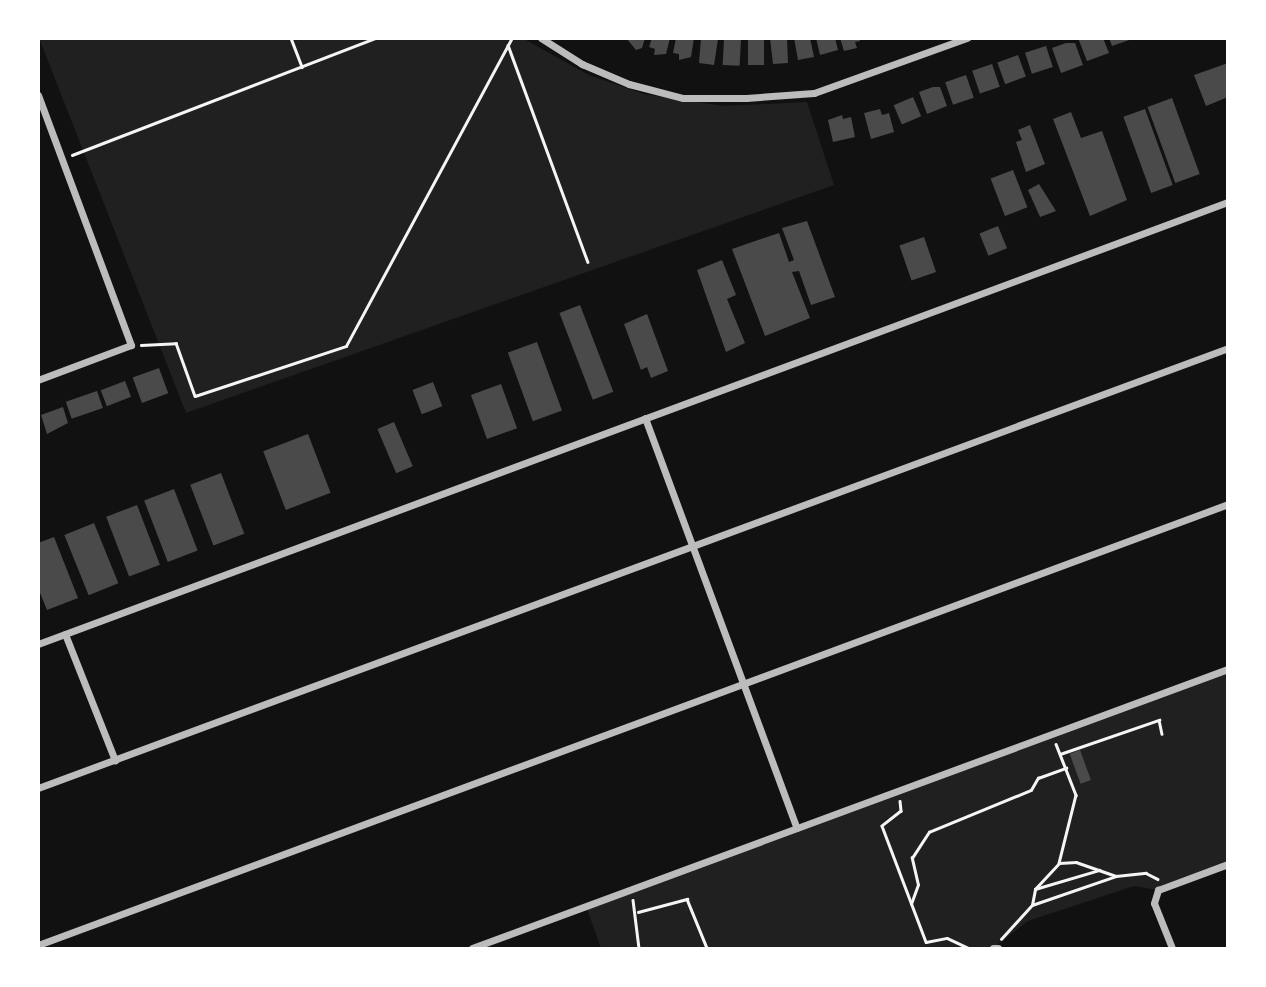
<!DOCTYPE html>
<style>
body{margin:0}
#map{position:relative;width:1266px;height:987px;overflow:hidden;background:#111;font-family:Barlow,sans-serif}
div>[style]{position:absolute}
.green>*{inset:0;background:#202020}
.building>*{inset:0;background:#4a4a4a;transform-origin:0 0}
.path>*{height:2.5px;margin:-1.25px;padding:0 1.25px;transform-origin:1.25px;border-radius:1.25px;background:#f5f5f5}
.minor>*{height:7px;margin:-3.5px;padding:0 3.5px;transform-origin:3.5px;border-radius:3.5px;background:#bcbcbc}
span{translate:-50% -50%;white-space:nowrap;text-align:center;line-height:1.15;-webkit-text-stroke:7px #fff;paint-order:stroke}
.frame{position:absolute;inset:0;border:40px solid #fff;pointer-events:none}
</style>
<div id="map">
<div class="green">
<i style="clip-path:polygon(39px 38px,524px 39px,589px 75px,644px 94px,723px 106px,807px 102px,834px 185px,186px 413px)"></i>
<i style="clip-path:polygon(1227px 670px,1227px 864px,1158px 890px,1134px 886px,1028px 921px,993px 948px,601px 948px,587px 909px)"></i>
</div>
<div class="building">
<i style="clip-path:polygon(626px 38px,645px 38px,642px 48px,636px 50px)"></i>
<i style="clip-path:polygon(652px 38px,670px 38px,666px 54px,654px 55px,655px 49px,649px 47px)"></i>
<i style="clip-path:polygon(676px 38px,694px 38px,691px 57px,679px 60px,679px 54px,673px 53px)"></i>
<i style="clip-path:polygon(701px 38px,718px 39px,714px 65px,699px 63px)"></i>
<i style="clip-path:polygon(770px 38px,787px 38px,788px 63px,773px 64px)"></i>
<i style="clip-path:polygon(794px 38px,810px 38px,814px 57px,798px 60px)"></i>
<i style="clip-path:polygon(816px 38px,835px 38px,838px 50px,820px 55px)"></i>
<i style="clip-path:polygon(840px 38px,860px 38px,860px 41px,855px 42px,857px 48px,844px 51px)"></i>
<i style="clip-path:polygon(1078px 38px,1103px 38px,1109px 53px,1087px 61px)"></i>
<i style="clip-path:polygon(1109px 38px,1132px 38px,1132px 39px,1112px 46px)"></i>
<i style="left:724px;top:39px;width:17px;height:26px;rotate:3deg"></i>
<i style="left:748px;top:39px;width:16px;height:26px"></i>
<i style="clip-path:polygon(1066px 43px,1075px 43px,1083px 65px,1061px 73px,1052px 48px)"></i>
<i style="left:1046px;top:46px;width:22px;height:22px;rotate:72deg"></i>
<i style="left:1018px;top:55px;width:23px;height:22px;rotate:70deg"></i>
<i style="clip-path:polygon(1228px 63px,1228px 97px,1206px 106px,1194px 75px)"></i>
<i style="left:992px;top:64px;width:24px;height:21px;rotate:71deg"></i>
<i style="left:966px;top:75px;width:24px;height:22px;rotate:71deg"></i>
<i style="clip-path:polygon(933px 87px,940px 87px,947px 106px,927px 114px,919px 92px)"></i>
<i style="left:913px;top:97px;width:21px;height:21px;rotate:67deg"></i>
<i style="left:1172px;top:98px;width:81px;height:26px;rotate:70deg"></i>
<i style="clip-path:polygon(880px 109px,882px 115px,889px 113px,894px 132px,871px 139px,864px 113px)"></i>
<i style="left:1145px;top:109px;width:81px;height:23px;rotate:70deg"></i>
<i style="clip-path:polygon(1071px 112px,1081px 138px,1102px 131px,1127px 200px,1090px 216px,1053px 119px)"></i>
<i style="clip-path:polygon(842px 115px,843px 119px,851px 117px,855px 137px,833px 142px,828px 120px)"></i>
<i style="clip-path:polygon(1030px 125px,1045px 164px,1026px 172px,1016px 142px,1022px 140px,1018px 130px)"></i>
<i style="left:1013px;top:170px;width:40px;height:24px;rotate:69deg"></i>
<i style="clip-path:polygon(1039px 184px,1056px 211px,1040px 217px,1028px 190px)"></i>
<i style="clip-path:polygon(807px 221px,835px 297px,811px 305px,799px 271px,792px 272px,810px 318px,765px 336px,732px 249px,779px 233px,789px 262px,794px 260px,782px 228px)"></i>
<i style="left:998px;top:226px;width:24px;height:20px;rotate:68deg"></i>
<i style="left:924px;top:237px;width:37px;height:26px;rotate:71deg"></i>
<i style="clip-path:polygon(722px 260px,736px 295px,727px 299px,745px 343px,726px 352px,697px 270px)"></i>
<i style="left:580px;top:305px;width:93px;height:22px;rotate:69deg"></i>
<i style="clip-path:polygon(647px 314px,668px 371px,651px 378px,647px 367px,641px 370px,624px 324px)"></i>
<i style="left:537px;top:342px;width:73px;height:31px;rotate:70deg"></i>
<i style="left:159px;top:368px;width:27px;height:28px;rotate:70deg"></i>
<i style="left:125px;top:381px;width:17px;height:26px;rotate:69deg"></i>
<i style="left:433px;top:382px;width:26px;height:22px;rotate:69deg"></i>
<i style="left:501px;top:384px;width:47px;height:32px;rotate:70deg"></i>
<i style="left:97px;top:391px;width:18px;height:33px;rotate:71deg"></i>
<i style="clip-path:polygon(63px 407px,68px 423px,47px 434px,41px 415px)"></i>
<i style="left:394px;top:422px;width:48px;height:18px;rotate:67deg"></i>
<i style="left:308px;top:434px;width:63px;height:48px;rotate:69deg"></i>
<i style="left:221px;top:473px;width:65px;height:33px;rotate:69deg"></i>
<i style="left:174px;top:489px;width:66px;height:32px;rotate:69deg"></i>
<i style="left:137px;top:505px;width:64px;height:33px;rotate:69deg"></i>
<i style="left:94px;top:523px;width:65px;height:32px;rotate:68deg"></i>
<i style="clip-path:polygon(54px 537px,78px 598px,47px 610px,38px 588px,38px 543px)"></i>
<i style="left:1080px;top:750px;width:32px;height:11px;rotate:70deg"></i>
</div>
<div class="path">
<i style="left:291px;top:38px;width:31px;rotate:69deg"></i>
<i style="left:508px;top:45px;width:231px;rotate:69.8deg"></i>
<i style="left:72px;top:155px;width:325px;rotate:-21.1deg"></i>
<i style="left:141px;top:345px;width:35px;rotate:-3deg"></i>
<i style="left:176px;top:343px;width:56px;rotate:70.3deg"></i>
<i style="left:195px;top:396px;width:159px;rotate:-18.3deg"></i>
<i style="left:346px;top:346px;width:350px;rotate:-61.7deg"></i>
<i style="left:1056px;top:744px;width:55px;rotate:68.6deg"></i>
<i style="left:1076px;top:795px;width:70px;rotate:104deg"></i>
<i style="left:1060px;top:754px;width:105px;rotate:-19deg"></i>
<i style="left:1159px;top:720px;width:14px;rotate:78deg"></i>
<i style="left:900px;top:801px;width:10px;rotate:84deg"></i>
<i style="left:901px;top:811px;width:24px;rotate:142deg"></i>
<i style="left:882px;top:826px;width:124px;rotate:69.2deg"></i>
<i style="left:926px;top:942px;width:21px;rotate:-11deg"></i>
<i style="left:947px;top:938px;width:23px;rotate:25deg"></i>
<i style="left:1035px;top:889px;width:67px;rotate:-16.5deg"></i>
<i style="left:633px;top:900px;width:48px;rotate:82.9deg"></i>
<i style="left:911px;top:904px;width:20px;rotate:-70deg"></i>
<i style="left:918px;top:885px;width:28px;rotate:-103deg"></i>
<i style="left:912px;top:858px;width:31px;rotate:-57deg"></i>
<i style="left:929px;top:832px;width:110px;rotate:-22.4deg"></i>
<i style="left:1031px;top:790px;width:14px;rotate:-60deg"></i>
<i style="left:1038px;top:778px;width:30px;rotate:-20deg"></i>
<i style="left:1032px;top:905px;width:16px;rotate:-79deg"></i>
<i style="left:1035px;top:889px;width:35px;rotate:-47deg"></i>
<i style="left:1059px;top:863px;width:17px;rotate:-3deg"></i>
<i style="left:1076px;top:862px;width:42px;rotate:19.3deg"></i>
<i style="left:638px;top:912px;width:51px;rotate:-14.9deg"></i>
<i style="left:687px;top:899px;width:53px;rotate:67.8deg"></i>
<i style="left:1001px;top:939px;width:46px;rotate:-47.6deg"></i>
<i style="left:1032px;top:905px;width:89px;rotate:-19deg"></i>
<i style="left:1116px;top:876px;width:30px;rotate:-6deg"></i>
<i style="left:1146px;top:873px;width:13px;rotate:27deg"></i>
</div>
<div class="minor">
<i style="left:541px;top:38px;width:49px;rotate:32.4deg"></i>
<i style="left:582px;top:64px;width:51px;rotate:23.1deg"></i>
<i style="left:629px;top:84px;width:56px;rotate:14.5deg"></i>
<i style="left:683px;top:98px;width:63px"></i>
<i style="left:746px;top:98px;width:68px;rotate:-4.2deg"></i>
<i style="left:814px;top:93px;width:163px;rotate:-19.8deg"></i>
<i style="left:38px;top:95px;width:267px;rotate:69.6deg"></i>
<i style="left:131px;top:345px;width:99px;rotate:159.4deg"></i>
<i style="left:645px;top:418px;width:437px;rotate:69.7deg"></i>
<i style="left:65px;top:634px;width:136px;rotate:68.4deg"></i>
<i style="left:38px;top:644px;width:1269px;rotate:-20.38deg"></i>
<i style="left:38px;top:788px;width:1269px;rotate:-20.29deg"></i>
<i style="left:38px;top:945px;width:1269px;rotate:-20.33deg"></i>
<i style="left:472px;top:948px;width:806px;rotate:-20.26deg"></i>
<i style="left:993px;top:948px;width:5px"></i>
<i style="left:1172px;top:948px;width:48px;rotate:-111.8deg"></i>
<i style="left:1154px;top:903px;width:14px;rotate:-73deg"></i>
<i style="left:1158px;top:890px;width:75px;rotate:-20.4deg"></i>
</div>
<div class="frame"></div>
</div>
